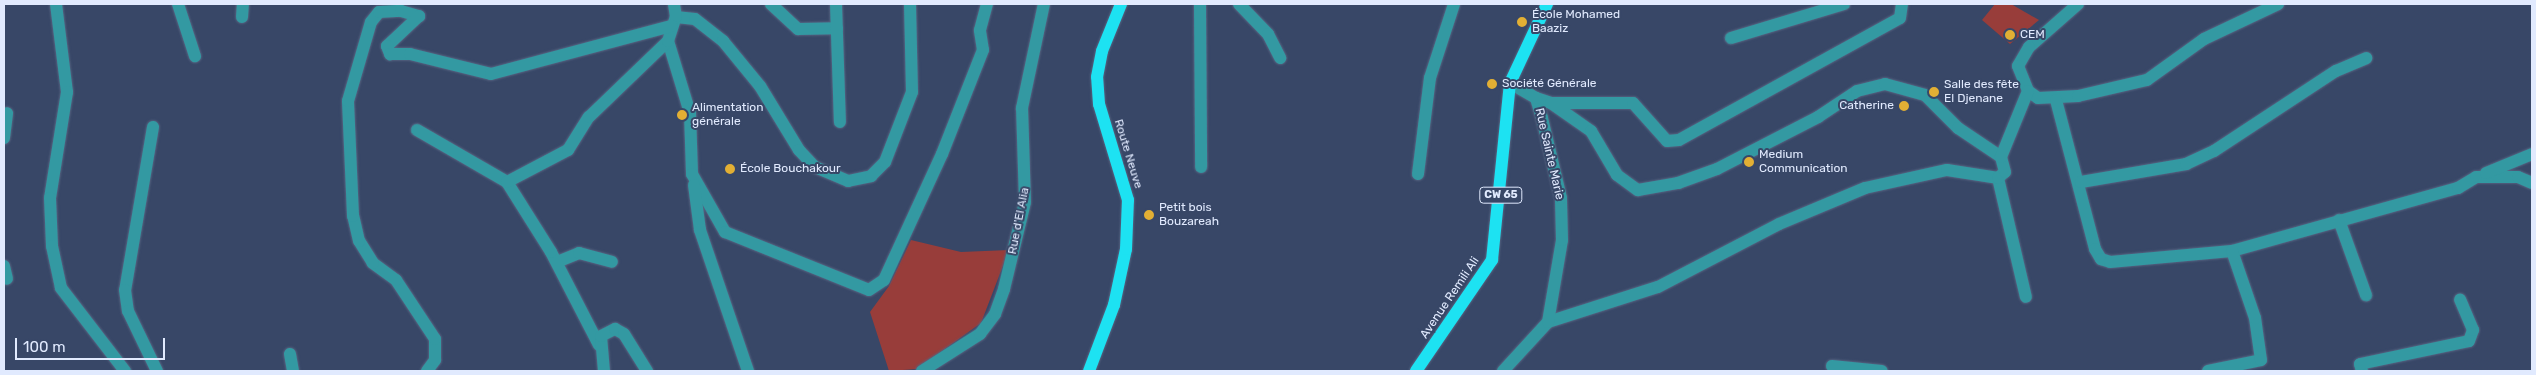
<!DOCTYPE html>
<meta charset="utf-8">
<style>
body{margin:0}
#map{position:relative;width:2536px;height:375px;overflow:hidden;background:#384767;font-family:Rubik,sans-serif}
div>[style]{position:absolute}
.green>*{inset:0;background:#983d3a}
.roads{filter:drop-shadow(0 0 1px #566482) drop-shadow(0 0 1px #566482)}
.minor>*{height:12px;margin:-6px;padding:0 6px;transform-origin:6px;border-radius:6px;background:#3399a2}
.major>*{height:12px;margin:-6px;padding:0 6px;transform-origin:6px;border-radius:6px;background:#1de2f2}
.dots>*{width:14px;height:14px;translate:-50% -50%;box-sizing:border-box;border:2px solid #384767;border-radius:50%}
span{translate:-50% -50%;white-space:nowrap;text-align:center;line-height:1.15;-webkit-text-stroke:4px #384767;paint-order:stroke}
.shield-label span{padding:1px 4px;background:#384767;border:1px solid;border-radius:4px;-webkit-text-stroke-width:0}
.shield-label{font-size:11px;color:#e1eafe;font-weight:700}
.poi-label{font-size:12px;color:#e1eafe}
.left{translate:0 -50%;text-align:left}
.right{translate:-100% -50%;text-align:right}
.street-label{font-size:12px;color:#e1eafe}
.frame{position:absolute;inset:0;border:5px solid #e1eafe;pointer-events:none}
.scale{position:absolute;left:15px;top:338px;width:150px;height:22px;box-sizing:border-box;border:2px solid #e1eafe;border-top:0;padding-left:6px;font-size:15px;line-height:18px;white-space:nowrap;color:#e1eafe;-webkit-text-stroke:4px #384767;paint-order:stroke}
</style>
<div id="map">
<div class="green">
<i style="clip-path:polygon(1995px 4px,2011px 4px,2039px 20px,2010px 44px,1982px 20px)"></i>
<i style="clip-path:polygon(911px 240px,961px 252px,1009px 250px,981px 323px,917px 369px,889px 371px,870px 312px,889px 286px)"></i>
</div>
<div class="roads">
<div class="minor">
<i style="left:56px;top:4px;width:89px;rotate:82.9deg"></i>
<i style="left:67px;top:92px;width:107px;rotate:99.1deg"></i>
<i style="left:50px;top:198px;width:48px;rotate:87.6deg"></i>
<i style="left:52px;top:246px;width:43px;rotate:77.9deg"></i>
<i style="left:61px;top:288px;width:105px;rotate:52.4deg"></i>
<i style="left:178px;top:4px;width:55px;rotate:71.9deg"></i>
<i style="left:771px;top:4px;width:37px;rotate:43deg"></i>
<i style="left:798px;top:29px;width:39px;rotate:-1deg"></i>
<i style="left:836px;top:4px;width:118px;rotate:88.1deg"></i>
<i style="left:1200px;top:4px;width:163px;rotate:89.6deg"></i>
<i style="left:1239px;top:4px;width:42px;rotate:46deg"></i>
<i style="left:1268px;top:34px;width:27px;rotate:63deg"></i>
<i style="left:2078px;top:4px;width:65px;rotate:138.7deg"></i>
<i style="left:2029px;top:47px;width:22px;rotate:120deg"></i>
<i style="left:2018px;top:66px;width:27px;rotate:68deg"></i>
<i style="left:2028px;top:91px;width:12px;rotate:35deg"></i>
<i style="left:2038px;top:98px;width:40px;rotate:-2.9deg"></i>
<i style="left:2078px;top:96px;width:71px;rotate:-13.1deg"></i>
<i style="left:2147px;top:80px;width:70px;rotate:-35.7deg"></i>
<i style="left:2204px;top:39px;width:82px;rotate:-25.3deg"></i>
<i style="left:242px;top:17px;width:13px;rotate:-86deg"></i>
<i style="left:676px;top:17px;width:19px;rotate:6deg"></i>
<i style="left:695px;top:19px;width:36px;rotate:38deg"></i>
<i style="left:723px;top:41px;width:58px;rotate:50.6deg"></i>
<i style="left:760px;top:86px;width:75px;rotate:58.6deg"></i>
<i style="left:799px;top:150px;width:23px;rotate:47deg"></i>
<i style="left:815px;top:167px;width:36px;rotate:23deg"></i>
<i style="left:848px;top:181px;width:24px;rotate:-12deg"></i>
<i style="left:871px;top:176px;width:20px;rotate:-45deg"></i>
<i style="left:885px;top:162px;width:75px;rotate:-68.9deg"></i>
<i style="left:912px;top:92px;width:88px;rotate:-91.3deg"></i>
<i style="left:1731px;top:38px;width:118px;rotate:-16.7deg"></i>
<i style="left:668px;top:41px;width:75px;rotate:73deg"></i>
<i style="left:690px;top:113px;width:61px;rotate:88.1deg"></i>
<i style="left:692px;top:174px;width:67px;rotate:60.4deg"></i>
<i style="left:725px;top:232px;width:155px;rotate:21.9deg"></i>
<i style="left:869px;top:290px;width:18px;rotate:-34deg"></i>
<i style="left:884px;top:280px;width:139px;rotate:-65.3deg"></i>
<i style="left:942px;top:154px;width:112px;rotate:-68.5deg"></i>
<i style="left:983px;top:50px;width:20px;rotate:-99deg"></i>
<i style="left:980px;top:30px;width:27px;rotate:-75deg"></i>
<i style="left:1536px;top:98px;width:16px;rotate:18deg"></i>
<i style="left:1551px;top:103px;width:49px;rotate:35deg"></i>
<i style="left:1591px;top:131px;width:51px;rotate:59.4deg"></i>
<i style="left:1617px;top:175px;width:26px;rotate:36deg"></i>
<i style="left:1638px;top:190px;width:41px;rotate:-9.9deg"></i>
<i style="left:1678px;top:183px;width:41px;rotate:-19.7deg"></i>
<i style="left:1717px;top:169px;width:114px;rotate:-27.2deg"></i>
<i style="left:1818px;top:117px;width:47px;rotate:-33.7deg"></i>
<i style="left:1857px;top:91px;width:29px;rotate:-14deg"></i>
<i style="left:1885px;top:84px;width:41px;rotate:15.4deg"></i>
<i style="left:1925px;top:95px;width:47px;rotate:45deg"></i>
<i style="left:1958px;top:128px;width:52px;rotate:34deg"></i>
<i style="left:2056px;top:100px;width:154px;rotate:75.3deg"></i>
<i style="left:2095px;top:249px;width:12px;rotate:59deg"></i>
<i style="left:2101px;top:259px;width:9px;rotate:18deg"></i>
<i style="left:2110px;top:262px;width:122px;rotate:-5.2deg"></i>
<i style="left:2232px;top:251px;width:235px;rotate:-15.6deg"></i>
<i style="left:2458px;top:188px;width:21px;rotate:-31deg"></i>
<i style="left:2476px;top:177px;width:42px"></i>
<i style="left:2518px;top:177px;width:15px;rotate:23deg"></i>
<i style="left:1551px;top:103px;width:82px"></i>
<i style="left:1633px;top:103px;width:51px;rotate:48.2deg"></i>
<i style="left:1667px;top:141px;width:12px;rotate:-5deg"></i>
<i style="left:1679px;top:140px;width:252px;rotate:-28.9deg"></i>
<i style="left:1900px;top:18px;width:14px;rotate:-82deg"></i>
<i style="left:153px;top:127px;width:165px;rotate:99.7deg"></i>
<i style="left:125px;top:290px;width:21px;rotate:82deg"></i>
<i style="left:128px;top:311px;width:67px;rotate:64.2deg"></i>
<i style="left:417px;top:130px;width:104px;rotate:30deg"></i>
<i style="left:4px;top:138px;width:25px;rotate:-83deg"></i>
<i style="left:2486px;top:173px;width:50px;rotate:-22.4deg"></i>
<i style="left:1418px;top:174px;width:97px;rotate:-82.9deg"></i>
<i style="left:1430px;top:78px;width:78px;rotate:-72deg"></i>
<i style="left:1998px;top:178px;width:122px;rotate:76.8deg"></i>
<i style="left:2081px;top:182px;width:107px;rotate:-9.7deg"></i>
<i style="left:2186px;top:164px;width:31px;rotate:-25deg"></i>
<i style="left:2214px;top:151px;width:146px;rotate:-33.3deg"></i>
<i style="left:2336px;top:71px;width:33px;rotate:-23deg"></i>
<i style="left:694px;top:185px;width:45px;rotate:82.4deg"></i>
<i style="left:700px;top:230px;width:149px;rotate:71.2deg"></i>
<i style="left:2339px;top:220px;width:80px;rotate:70.2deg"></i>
<i style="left:557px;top:262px;width:24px;rotate:-22deg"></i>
<i style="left:579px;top:253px;width:34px;rotate:15deg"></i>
<i style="left:4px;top:266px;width:13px;rotate:77deg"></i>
<i style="left:1548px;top:322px;width:115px;rotate:-17.7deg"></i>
<i style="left:1658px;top:287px;width:136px;rotate:-27.5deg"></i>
<i style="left:1779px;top:224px;width:93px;rotate:-22.7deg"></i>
<i style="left:1865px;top:188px;width:84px;rotate:-12.4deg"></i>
<i style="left:1947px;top:170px;width:52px;rotate:8.9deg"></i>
<i style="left:1998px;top:178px;width:9px;rotate:-41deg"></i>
<i style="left:2005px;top:172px;width:16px;rotate:-105deg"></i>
<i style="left:2001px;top:157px;width:71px;rotate:-67.8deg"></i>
<i style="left:599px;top:345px;width:105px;rotate:-117.3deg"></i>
<i style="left:551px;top:252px;width:83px;rotate:-122.2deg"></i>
<i style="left:507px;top:182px;width:69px;rotate:-27.7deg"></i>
<i style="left:568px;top:150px;width:39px;rotate:-58deg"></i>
<i style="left:589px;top:117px;width:110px;rotate:-43.9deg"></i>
<i style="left:668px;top:41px;width:25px;rotate:-72deg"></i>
<i style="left:676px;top:17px;width:13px;rotate:-99deg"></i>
<i style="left:290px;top:354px;width:17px;rotate:80deg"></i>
<i style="left:1832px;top:366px;width:50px;rotate:5.7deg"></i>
<i style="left:427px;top:371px;width:14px;rotate:-54deg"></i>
<i style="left:435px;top:360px;width:21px;rotate:-90deg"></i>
<i style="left:435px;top:339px;width:71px;rotate:-123.5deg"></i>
<i style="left:396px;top:280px;width:29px;rotate:-144deg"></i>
<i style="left:373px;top:263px;width:26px;rotate:-122deg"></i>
<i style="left:359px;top:241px;width:26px;rotate:-103deg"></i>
<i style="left:353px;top:216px;width:115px;rotate:-92.5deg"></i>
<i style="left:348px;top:101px;width:82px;rotate:-73.8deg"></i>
<i style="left:371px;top:22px;width:13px;rotate:-51deg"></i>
<i style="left:379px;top:12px;width:22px;rotate:-3deg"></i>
<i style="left:401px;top:11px;width:19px;rotate:16deg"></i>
<i style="left:419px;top:16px;width:44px;rotate:136.8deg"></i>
<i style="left:387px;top:46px;width:9px;rotate:69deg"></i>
<i style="left:390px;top:54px;width:20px"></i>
<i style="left:410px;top:54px;width:83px;rotate:13.9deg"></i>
<i style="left:491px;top:74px;width:187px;rotate:-14.9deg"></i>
<i style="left:604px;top:371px;width:35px;rotate:-95deg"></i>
<i style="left:601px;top:336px;width:16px;rotate:-27deg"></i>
<i style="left:615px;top:329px;width:10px;rotate:29deg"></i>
<i style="left:624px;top:334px;width:44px;rotate:58.1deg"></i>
<i style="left:922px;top:371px;width:69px;rotate:-32.5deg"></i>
<i style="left:980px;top:334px;width:25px;rotate:-53deg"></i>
<i style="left:995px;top:314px;width:27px;rotate:-70deg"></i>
<i style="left:1004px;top:289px;width:89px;rotate:-76.4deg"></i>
<i style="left:1025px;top:202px;width:94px;rotate:-91.8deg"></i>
<i style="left:1022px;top:108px;width:106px;rotate:-78.1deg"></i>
<i style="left:1503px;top:371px;width:67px;rotate:-47.4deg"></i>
<i style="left:1548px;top:322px;width:83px;rotate:-80.3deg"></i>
<i style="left:1562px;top:240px;width:42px;rotate:-91.4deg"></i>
<i style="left:1561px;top:198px;width:82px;rotate:-103.4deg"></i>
<i style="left:1542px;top:118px;width:21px;rotate:-107deg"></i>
<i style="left:1536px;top:98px;width:30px;rotate:-150deg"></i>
<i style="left:2208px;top:371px;width:54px;rotate:-11.7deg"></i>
<i style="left:2261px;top:360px;width:42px;rotate:-98.1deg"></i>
<i style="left:2255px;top:318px;width:71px;rotate:-108.9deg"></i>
<i style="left:2362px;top:371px;width:7px;rotate:-106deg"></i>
<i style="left:2360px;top:364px;width:111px;rotate:-11.9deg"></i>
<i style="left:2469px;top:341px;width:12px;rotate:-70deg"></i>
<i style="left:2473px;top:330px;width:33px;rotate:-113deg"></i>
</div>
<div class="major">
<i style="left:1089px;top:371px;width:71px;rotate:-69.3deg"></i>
<i style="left:1114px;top:305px;width:57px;rotate:-77.9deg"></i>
<i style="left:1126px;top:249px;width:49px;rotate:-87.7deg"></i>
<i style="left:1128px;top:200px;width:100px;rotate:-106.8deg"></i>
<i style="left:1099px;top:104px;width:27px;rotate:-94deg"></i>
<i style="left:1097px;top:77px;width:26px;rotate:-79deg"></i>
<i style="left:1102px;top:51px;width:51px;rotate:-68deg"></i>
<i style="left:1416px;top:371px;width:135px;rotate:-55.6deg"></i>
<i style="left:1492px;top:260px;width:178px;rotate:-84.2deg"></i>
<i style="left:1510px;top:83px;width:87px;rotate:-64.9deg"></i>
</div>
</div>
<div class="dots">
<i style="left:1522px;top:22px;background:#e2af34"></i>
<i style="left:2010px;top:35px;background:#e2af34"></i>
<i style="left:1492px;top:84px;background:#e2af34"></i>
<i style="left:1934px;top:92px;background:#e2af34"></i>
<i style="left:1904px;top:106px;background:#e2af34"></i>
<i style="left:682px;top:115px;background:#e2af34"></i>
<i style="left:1749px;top:162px;background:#e2af34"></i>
<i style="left:730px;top:169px;background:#e2af34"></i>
<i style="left:1149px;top:215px;background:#e2af34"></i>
</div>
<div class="shield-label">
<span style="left:1501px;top:195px">CW 65</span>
</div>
<div class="poi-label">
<span class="left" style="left:1532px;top:22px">École Mohamed<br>Baaziz</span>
<span class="left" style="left:2020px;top:35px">CEM</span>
<span class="left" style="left:1502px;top:84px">Société Générale</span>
<span class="left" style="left:1944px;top:92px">Salle des fête<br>El Djenane</span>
<span class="right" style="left:1894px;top:106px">Catherine</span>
<span class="left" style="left:692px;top:115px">Alimentation<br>générale</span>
<span class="left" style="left:1759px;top:162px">Medium<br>Communication</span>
<span class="left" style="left:740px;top:169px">École Bouchakour</span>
<span class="left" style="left:1159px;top:215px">Petit bois<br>Bouzareah</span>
</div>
<div class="street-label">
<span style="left:1128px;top:154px;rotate:73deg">Route Neuve</span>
<span style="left:1549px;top:154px;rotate:77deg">Rue Sainte Marie</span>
<span style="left:1019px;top:221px;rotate:-79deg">Rue d'El Alia</span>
<span style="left:1450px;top:298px;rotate:-56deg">Avenue Remili Ali</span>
</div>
<div class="frame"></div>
<div class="scale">100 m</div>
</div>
